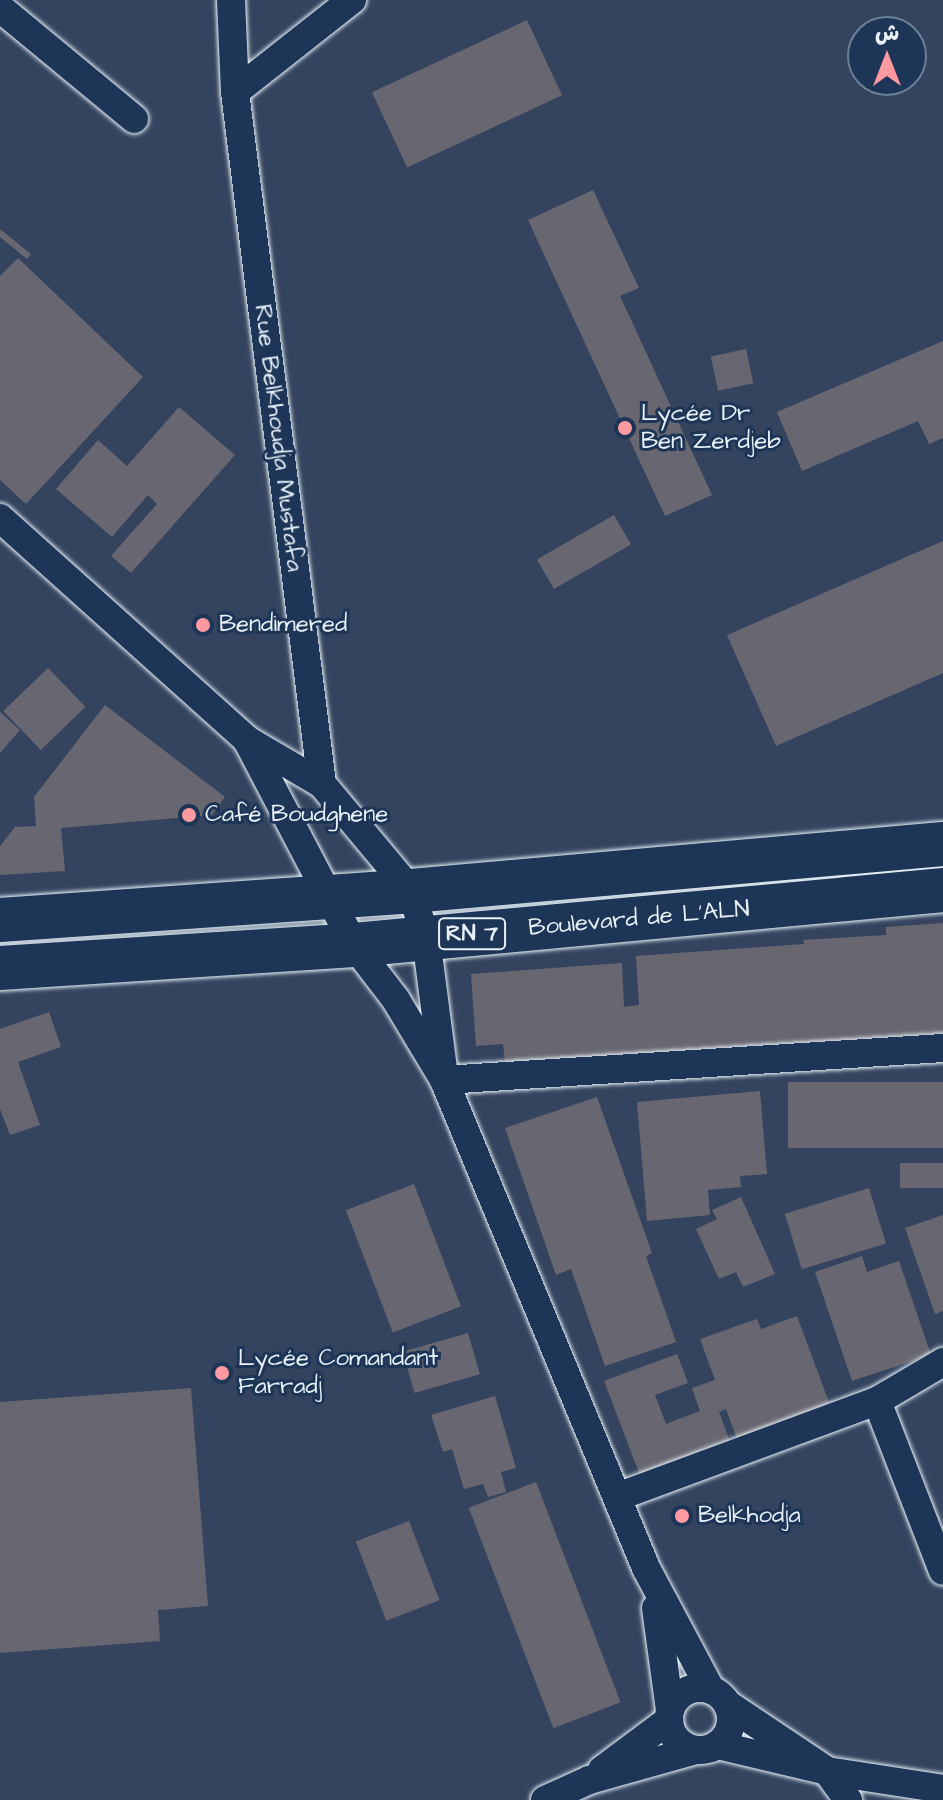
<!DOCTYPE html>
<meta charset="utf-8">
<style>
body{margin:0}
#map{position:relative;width:943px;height:1800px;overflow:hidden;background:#34445f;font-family:"Architects Daughter","Playpen Sans Arabic",sans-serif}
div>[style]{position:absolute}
.building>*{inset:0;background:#686771;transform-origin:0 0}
.roads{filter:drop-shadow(0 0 2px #e8f1f8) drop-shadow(0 0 2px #e8f1f8)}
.street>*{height:28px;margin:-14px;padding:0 14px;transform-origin:14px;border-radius:14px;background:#1d3557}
.street>.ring{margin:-14px;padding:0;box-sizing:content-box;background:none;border:28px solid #1d3557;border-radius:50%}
.primary>*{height:44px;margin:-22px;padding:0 22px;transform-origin:22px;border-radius:22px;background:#1d3557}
.dots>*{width:22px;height:22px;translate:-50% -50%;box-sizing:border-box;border:4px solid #1d3557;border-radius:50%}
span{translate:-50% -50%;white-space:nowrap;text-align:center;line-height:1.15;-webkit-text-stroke:6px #1d3557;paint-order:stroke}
.shield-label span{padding:2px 6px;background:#1d3557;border:2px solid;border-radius:6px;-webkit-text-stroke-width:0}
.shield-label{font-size:22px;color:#e8f1f8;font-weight:700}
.poi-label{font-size:24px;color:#e8f1f8}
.left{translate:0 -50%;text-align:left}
.street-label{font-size:24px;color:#e8f1f8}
.north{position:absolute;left:847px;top:16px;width:80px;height:80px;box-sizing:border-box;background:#1d3557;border:2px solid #6e8097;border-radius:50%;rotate:0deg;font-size:22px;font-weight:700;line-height:32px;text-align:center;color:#e8f1f8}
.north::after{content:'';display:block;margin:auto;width:28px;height:36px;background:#ff9aa2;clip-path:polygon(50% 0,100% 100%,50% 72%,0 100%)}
</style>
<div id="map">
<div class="building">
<i style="left:527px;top:20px;width:83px;height:171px;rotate:65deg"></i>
<i style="clip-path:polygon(593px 190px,639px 288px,620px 296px,712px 495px,665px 516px,528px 220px)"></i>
<i style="clip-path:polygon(0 229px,31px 254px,27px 259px,0 237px)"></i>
<i style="clip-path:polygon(18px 258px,143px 377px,26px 504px,0 480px,0 276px)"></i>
<i style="clip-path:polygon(943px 341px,943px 438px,929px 444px,918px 421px,802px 471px,777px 412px)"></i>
<i style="left:746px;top:349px;width:35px;height:36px;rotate:78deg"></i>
<i style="clip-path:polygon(179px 407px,235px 455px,131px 573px,111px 556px,157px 504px,148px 495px,112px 537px,56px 489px,98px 440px,127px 466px)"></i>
<i style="left:614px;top:515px;width:34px;height:89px;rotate:60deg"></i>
<i style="clip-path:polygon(943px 541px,943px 673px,776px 746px,727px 635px)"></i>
<i style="left:48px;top:668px;width:54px;height:62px;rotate:46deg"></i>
<i style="clip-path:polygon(105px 705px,225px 797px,212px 815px,61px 828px,65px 871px,0 875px,0 846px,15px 827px,36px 826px,34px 797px)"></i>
<i style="clip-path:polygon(0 712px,20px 730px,0 753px)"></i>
<i style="clip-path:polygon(943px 923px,943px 1033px,505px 1062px,503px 1044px,476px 1046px,471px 974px,622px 963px,624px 1007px,639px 1005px,636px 956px,804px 944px,803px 940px,886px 935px,886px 927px)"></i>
<i style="clip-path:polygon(49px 1012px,61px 1047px,18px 1062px,40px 1125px,10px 1135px,0 1109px,0 1029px)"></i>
<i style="left:943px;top:1082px;width:66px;height:155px;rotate:90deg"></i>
<i style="clip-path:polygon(760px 1091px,767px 1174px,740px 1176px,741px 1187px,708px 1190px,710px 1215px,647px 1221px,637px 1102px)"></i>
<i style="clip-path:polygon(597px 1097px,652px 1253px,646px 1256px,676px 1342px,605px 1366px,571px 1269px,556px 1275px,505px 1128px)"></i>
<i style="left:943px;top:1163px;width:25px;height:43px;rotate:90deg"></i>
<i style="left:414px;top:1184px;width:131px;height:73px;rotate:69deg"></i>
<i style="left:869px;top:1188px;width:58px;height:88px;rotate:73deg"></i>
<i style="clip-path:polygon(741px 1197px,775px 1274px,743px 1287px,736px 1272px,719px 1279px,696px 1229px,717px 1219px,712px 1210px)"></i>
<i style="clip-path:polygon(943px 1215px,943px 1311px,935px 1314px,905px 1228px)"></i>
<i style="clip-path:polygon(862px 1256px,867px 1272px,899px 1261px,931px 1355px,852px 1381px,815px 1272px)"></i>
<i style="clip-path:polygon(797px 1316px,830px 1405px,737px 1439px,726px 1409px,719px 1412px,731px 1444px,641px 1478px,604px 1381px,677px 1354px,688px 1383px,655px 1395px,666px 1424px,700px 1411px,692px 1388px,715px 1380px,700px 1339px,757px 1319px,761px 1329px)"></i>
<i style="left:468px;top:1333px;width:43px;height:68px;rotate:74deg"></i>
<i style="clip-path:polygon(191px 1388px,208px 1606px,158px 1610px,160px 1641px,0 1653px,0 1402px)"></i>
<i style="clip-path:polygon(495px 1396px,516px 1468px,501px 1472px,506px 1492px,488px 1497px,483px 1484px,464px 1489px,452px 1449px,443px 1452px,431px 1415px)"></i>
<i style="left:536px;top:1482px;width:236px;height:72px;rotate:69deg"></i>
<i style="left:409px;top:1521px;width:85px;height:57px;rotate:69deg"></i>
</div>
<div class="roads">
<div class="street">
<i style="left:231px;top:0;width:92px;rotate:87.5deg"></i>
<i style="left:235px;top:92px;width:149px;rotate:-38.2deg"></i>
<i style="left:0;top:8px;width:174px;rotate:39.6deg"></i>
<i style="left:235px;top:92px;width:697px;rotate:82.83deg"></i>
<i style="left:0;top:518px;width:332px;rotate:41.9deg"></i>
<i style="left:247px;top:740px;width:87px;rotate:30.4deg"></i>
<i style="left:322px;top:784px;width:139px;rotate:50.2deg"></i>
<i style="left:411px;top:891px;width:49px;rotate:72.3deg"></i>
<i style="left:426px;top:938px;width:132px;rotate:82.6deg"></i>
<i style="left:247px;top:740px;width:231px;rotate:62.4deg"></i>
<i style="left:354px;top:945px;width:69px;rotate:52.6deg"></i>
<i style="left:396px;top:1000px;width:93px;rotate:59deg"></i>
<i style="left:444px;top:1080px;width:528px;rotate:67.51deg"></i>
<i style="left:646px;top:1568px;width:138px;rotate:62deg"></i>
<i style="left:444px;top:1080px;width:500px;rotate:-3.67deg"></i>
<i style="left:877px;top:1401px;width:77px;rotate:-30.6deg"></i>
<i style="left:617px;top:1497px;width:277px;rotate:-20.3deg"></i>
<i style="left:877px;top:1401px;width:182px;rotate:68.8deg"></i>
<i style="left:656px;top:1608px;width:103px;rotate:82.2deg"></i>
<i class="ring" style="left:669px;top:1688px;width:34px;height:34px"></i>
<i style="left:727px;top:1704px;width:120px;rotate:33.8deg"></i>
<i style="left:827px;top:1771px;width:36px;rotate:54deg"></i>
<i style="left:717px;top:1745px;width:113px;rotate:13.3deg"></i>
<i style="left:827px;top:1771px;width:117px;rotate:8.8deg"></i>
<i style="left:602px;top:1770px;width:84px;rotate:-36.7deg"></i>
<i style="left:545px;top:1800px;width:48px;rotate:-24.4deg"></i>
<i style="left:589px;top:1780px;width:111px;rotate:-15.7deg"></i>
</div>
<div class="primary">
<i style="left:0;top:920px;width:412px;rotate:-4deg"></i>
<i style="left:411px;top:891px;width:534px;rotate:-5.05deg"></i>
<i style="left:0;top:968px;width:355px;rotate:-3.7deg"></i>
<i style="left:354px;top:945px;width:592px;rotate:-5.33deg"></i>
</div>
</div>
<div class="dots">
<i style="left:625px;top:428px;background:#ff9aa2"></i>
<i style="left:203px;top:625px;background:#ff9aa2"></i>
<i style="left:189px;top:815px;background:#ff9aa2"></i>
<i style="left:222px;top:1373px;background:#ff9aa2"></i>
<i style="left:682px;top:1516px;background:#ff9aa2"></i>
</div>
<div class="shield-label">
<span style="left:472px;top:934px">RN 7</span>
</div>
<div class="poi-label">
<span class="left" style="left:641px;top:428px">Lycée Dr<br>Ben Zerdjeb</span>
<span class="left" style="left:219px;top:625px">Bendimered</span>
<span class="left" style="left:205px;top:815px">Café Boudghene</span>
<span class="left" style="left:238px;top:1373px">Lycée Comandant<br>Farradj</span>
<span class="left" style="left:698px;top:1516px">Belkhodja</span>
</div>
<div class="street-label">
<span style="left:278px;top:438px;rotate:83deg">Rue Belkhoudja Mustafa</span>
<span style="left:639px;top:919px;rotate:-5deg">Boulevard de L'ALN</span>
</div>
<div class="north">ش</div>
</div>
